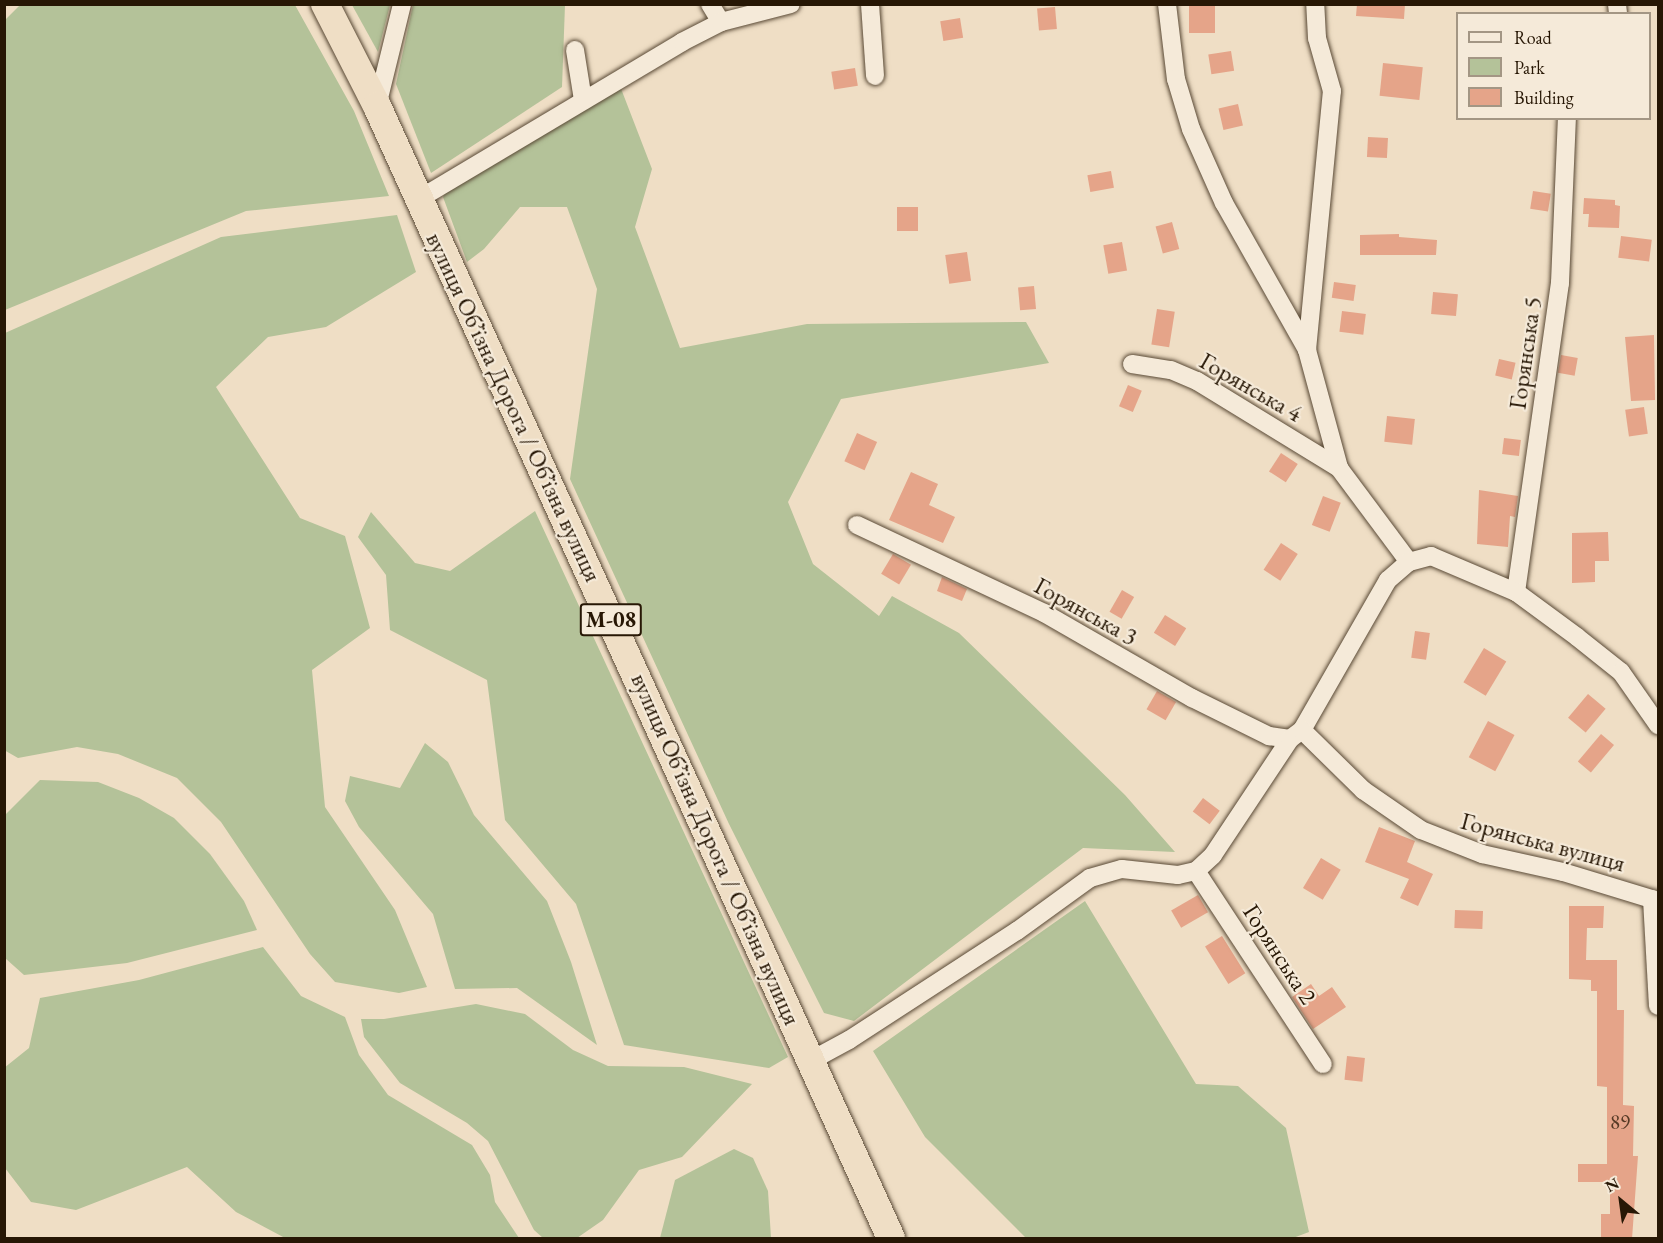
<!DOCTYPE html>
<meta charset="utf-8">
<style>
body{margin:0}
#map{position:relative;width:1663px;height:1243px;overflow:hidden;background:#efdec5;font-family:"EB Garamond",serif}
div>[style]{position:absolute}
.green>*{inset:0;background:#b4c299}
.building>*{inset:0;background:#e5a489;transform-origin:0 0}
.roads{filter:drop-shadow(0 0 2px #594935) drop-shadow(0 0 2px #594935)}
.minor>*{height:18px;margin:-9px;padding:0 9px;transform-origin:9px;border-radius:9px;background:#f5ead9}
.trunk>*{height:28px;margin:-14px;padding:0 14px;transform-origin:14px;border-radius:14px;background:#efdec5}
span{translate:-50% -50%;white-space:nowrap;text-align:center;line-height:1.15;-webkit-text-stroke:4.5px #f5ead9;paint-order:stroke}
.number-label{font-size:21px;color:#563a26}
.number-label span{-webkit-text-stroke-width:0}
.shield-label span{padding:2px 4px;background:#f5ead9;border:2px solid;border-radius:4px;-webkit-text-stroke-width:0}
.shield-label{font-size:22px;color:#271705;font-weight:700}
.street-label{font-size:24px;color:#271705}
.frame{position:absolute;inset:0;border:6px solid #271705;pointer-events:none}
.legend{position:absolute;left:1456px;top:12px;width:195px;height:108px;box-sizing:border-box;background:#f5ead9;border:2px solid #a39684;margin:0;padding:8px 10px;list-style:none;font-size:18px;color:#271705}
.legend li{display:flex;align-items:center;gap:12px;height:30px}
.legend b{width:30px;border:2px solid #a39684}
.north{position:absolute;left:1591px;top:1171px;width:60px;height:60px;-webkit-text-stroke:4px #f5ead9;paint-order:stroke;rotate:331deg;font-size:16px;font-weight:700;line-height:24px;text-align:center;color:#271705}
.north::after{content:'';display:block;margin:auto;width:21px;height:27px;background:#271705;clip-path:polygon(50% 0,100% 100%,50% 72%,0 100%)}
</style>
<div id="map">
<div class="green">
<i style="clip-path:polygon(20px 5px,295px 5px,354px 111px,389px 196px,246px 211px,5px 310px,5px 20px)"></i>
<i style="clip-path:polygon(352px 5px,390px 5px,378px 52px)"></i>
<i style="clip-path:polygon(413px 5px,565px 5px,562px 87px,431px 173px,396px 84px)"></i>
<i style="clip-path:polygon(620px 86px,652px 169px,635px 227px,680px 348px,807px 324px,1026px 322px,1049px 363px,841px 399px,788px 502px,813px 564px,879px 616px,892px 596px,959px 633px,1125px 795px,1175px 852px,1083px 848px,854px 1021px,824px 1013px,729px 824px,570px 479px,597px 289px,567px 207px,520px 207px,484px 249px,467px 262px,443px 197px,449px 187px)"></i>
<i style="clip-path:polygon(397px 215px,416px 272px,326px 327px,268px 337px,216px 387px,300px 518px,345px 536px,370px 628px,312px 670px,325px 807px,395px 910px,427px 987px,399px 993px,335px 982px,310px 954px,221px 822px,177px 778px,118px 754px,77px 747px,18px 758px,4px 750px,5px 333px,221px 237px)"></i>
<i style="clip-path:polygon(535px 511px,788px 1057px,769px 1068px,624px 1045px,576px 904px,505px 820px,487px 680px,390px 630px,386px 575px,358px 537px,371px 512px,415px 563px,450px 571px)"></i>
<i style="clip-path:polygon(425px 743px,448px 762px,474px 815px,547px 901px,571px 962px,597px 1045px,517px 988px,455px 989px,433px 914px,359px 827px,345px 801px,350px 776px,400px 788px)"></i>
<i style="clip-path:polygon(40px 780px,98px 782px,139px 798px,174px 818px,210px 854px,244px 901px,257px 930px,127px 963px,24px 975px,5px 958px,5px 815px)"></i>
<i style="clip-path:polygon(1085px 901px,1196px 1084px,1238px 1086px,1286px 1128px,1309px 1232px,1293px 1238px,1026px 1238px,925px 1137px,873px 1051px)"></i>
<i style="clip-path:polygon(263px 947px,301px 996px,345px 1017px,359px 1055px,388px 1095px,472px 1145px,490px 1175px,495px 1202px,519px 1238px,285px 1238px,236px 1212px,187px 1167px,76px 1210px,31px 1202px,5px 1168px,4px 1068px,29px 1048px,40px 998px,139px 980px)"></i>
<i style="clip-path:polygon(476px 1004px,525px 1014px,573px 1050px,608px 1066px,684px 1067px,752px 1084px,682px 1157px,639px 1170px,603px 1220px,577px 1238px,543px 1238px,534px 1230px,488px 1141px,467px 1123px,400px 1083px,364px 1037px,361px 1019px,384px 1019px)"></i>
<i style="clip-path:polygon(734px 1149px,753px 1158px,768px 1191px,771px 1238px,660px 1238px,675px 1180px)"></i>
</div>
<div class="building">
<i style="left:1189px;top:4px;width:26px;height:29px"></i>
<i style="clip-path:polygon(1357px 4px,1405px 4px,1404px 19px,1356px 16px)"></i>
<i style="left:1055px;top:7px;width:22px;height:18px;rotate:85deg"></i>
<i style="left:960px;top:18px;width:20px;height:20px;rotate:81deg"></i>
<i style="left:1231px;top:51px;width:20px;height:23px;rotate:81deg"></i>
<i style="left:1383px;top:63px;width:40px;height:33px;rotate:6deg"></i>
<i style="left:855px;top:68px;width:18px;height:24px;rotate:81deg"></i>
<i style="left:1238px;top:104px;width:22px;height:20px;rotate:77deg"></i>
<i style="left:1368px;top:137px;width:20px;height:20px;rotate:3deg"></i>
<i style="left:1111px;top:171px;width:17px;height:24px;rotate:80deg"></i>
<i style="left:1533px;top:191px;width:18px;height:18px;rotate:9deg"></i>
<i style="clip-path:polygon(1584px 198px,1615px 200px,1615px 205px,1620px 206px,1619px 228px,1588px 227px,1589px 214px,1583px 214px)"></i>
<i style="left:897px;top:207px;width:21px;height:24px"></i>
<i style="left:1172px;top:222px;width:28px;height:17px;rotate:75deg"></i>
<i style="clip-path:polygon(1399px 234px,1399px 237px,1437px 240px,1436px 255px,1360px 255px,1360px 235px)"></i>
<i style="left:1621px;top:236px;width:31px;height:22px;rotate:7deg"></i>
<i style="left:1122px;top:242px;width:29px;height:19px;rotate:80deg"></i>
<i style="left:967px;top:252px;width:29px;height:22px;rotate:82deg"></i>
<i style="left:1334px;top:282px;width:22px;height:16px;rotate:8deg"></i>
<i style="left:1034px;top:286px;width:23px;height:16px;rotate:85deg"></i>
<i style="left:1433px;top:292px;width:25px;height:22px;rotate:5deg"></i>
<i style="left:1157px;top:309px;width:18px;height:36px;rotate:9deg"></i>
<i style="left:1342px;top:311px;width:24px;height:21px;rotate:7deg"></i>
<i style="clip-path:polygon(1654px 335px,1655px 400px,1631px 401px,1625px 337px)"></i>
<i style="left:1561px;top:355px;width:17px;height:18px;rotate:10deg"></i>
<i style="left:1499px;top:359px;width:17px;height:17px;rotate:13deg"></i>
<i style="left:1128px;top:385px;width:15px;height:23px;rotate:23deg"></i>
<i style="left:1644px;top:407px;width:27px;height:19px;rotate:82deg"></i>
<i style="left:1387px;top:416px;width:28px;height:26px;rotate:6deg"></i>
<i style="left:857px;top:433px;width:22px;height:31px;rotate:24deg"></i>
<i style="left:1504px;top:438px;width:17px;height:16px;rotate:7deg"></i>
<i style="left:1281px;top:453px;width:20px;height:22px;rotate:33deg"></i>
<i style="clip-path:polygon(911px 472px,938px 484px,929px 505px,955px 517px,943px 543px,889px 520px)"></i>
<i style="clip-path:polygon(1479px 490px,1518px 496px,1515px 517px,1510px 516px,1508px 547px,1477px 544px)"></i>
<i style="left:1323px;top:496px;width:19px;height:31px;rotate:21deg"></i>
<i style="clip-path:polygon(1608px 532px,1609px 561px,1595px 561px,1595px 582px,1572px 583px,1572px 533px)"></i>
<i style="left:1281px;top:543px;width:20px;height:32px;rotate:33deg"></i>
<i style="left:893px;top:554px;width:21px;height:23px;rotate:31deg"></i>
<i style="clip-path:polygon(942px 577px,967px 589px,962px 601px,937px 591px)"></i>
<i style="left:1122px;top:590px;width:14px;height:25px;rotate:30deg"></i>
<i style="left:1165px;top:615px;width:25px;height:21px;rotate:32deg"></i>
<i style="left:1415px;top:631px;width:15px;height:27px;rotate:8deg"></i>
<i style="left:1484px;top:648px;width:26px;height:40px;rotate:31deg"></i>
<i style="left:1157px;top:691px;width:22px;height:21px;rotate:30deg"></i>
<i style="left:1588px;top:694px;width:23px;height:31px;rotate:40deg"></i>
<i style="left:1488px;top:721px;width:30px;height:41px;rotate:28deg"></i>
<i style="left:1601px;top:734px;width:17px;height:36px;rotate:40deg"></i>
<i style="left:1203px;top:798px;width:21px;height:17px;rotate:37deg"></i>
<i style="clip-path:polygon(1379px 827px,1415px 841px,1407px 862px,1433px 874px,1418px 906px,1400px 898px,1409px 879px,1365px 862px)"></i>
<i style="left:1321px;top:858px;width:23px;height:35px;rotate:31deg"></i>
<i style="left:1198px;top:895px;width:20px;height:31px;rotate:60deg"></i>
<i style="clip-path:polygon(1569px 906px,1604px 906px,1603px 928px,1587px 928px,1586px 960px,1617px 960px,1617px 1010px,1624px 1010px,1623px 1105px,1634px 1106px,1633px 1156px,1638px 1156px,1632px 1239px,1601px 1239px,1601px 1214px,1610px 1214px,1610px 1182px,1578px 1182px,1578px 1164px,1607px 1164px,1607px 1087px,1597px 1086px,1597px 991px,1591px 991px,1591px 980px,1569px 979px)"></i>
<i style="left:1455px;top:910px;width:28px;height:18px;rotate:2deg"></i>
<i style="left:1222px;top:936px;width:44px;height:20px;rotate:58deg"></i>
<i style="clip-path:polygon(1311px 984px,1319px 996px,1332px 987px,1346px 1007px,1313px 1029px,1292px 997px)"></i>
<i style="left:1347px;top:1056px;width:18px;height:24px;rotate:6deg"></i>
</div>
<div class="roads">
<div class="minor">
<i style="left:710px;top:4px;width:21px;rotate:59deg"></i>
<i style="left:870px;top:4px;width:72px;rotate:86deg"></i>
<i style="left:1167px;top:4px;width:76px;rotate:83.2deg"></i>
<i style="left:1176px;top:79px;width:52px;rotate:73.3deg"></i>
<i style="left:1191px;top:129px;width:81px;rotate:66deg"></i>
<i style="left:1224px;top:203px;width:169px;rotate:60.5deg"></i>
<i style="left:1307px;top:350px;width:122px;rotate:74.8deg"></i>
<i style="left:1339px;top:468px;width:117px;rotate:53.3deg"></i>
<i style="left:1617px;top:4px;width:10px;rotate:84deg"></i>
<i style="left:575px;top:50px;width:51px;rotate:80.9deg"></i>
<i style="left:377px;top:106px;width:105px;rotate:-76.2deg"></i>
<i style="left:419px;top:199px;width:306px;rotate:-30.8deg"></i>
<i style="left:682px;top:42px;width:44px;rotate:-27.1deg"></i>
<i style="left:721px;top:22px;width:72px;rotate:-14.4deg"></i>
<i style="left:1307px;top:350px;width:260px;rotate:-84.5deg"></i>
<i style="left:1332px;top:91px;width:55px;rotate:-105.8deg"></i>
<i style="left:1317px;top:38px;width:34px;rotate:-93deg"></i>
<i style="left:1132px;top:364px;width:39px;rotate:9deg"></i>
<i style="left:1171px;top:370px;width:28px;rotate:23deg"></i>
<i style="left:1197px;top:381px;width:167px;rotate:31.5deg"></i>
<i style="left:857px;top:525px;width:207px;rotate:25.2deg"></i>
<i style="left:1044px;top:613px;width:171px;rotate:29.9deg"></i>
<i style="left:1192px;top:698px;width:86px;rotate:26.3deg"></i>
<i style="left:1269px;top:736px;width:21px;rotate:8deg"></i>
<i style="left:1516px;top:592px;width:312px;rotate:-81.9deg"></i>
<i style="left:1560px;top:283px;width:165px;rotate:-87.6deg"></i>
<i style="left:1302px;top:730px;width:173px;rotate:-60.2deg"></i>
<i style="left:1388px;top:580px;width:28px;rotate:-41deg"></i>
<i style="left:1409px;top:562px;width:23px;rotate:-15deg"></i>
<i style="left:1431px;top:556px;width:92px;rotate:23deg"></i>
<i style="left:1516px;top:592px;width:76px;rotate:36.4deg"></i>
<i style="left:1577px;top:637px;width:56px;rotate:38.5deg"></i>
<i style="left:1621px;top:672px;width:65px;rotate:55.1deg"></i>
<i style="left:1196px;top:871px;width:231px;rotate:56.7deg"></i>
<i style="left:1652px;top:899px;width:107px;rotate:86.8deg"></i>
<i style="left:812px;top:1060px;width:42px;rotate:-28.4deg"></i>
<i style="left:849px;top:1040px;width:200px;rotate:-33deg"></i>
<i style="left:1017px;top:931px;width:90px;rotate:-36deg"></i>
<i style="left:1090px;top:878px;width:33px;rotate:-16deg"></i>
<i style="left:1122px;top:869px;width:56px;rotate:6.1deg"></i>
<i style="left:1178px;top:875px;width:18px;rotate:-13deg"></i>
<i style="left:1196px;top:871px;width:23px;rotate:-43deg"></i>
<i style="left:1213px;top:855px;width:139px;rotate:-56.4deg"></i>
<i style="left:1290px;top:739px;width:15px;rotate:-37deg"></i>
<i style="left:1302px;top:730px;width:86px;rotate:44.5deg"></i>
<i style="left:1363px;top:790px;width:70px;rotate:34.6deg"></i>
<i style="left:1421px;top:830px;width:66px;rotate:21.5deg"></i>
<i style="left:1482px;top:854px;width:83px;rotate:12.5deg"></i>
<i style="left:1563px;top:872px;width:99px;rotate:17deg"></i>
</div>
<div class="trunk">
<i style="left:325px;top:4px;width:114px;rotate:63deg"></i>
<i style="left:377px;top:106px;width:1243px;rotate:65.58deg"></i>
</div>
</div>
<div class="number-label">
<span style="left:1620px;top:1122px">89</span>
</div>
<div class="shield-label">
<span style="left:611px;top:620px">М-08</span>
</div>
<div class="street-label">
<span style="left:1525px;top:353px;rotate:-82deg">Горянська 5</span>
<span style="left:1251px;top:387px;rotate:30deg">Горянська 4</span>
<span style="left:514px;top:407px;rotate:65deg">вулиця Обʼїзна Дорога / Обʼїзна вулиця</span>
<span style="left:1086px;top:611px;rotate:29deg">Горянська 3</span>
<span style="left:1543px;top:842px;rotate:15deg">Горянська вулиця</span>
<span style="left:716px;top:849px;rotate:66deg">вулиця Обʼїзна Дорога / Обʼїзна вулиця</span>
<span style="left:1280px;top:954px;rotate:57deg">Горянська 2</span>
</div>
<div class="frame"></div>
<ul class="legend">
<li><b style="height:8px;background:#f5ead9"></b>Road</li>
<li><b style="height:16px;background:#b4c299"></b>Park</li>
<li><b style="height:16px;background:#e5a489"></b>Building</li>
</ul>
<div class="north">N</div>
</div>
